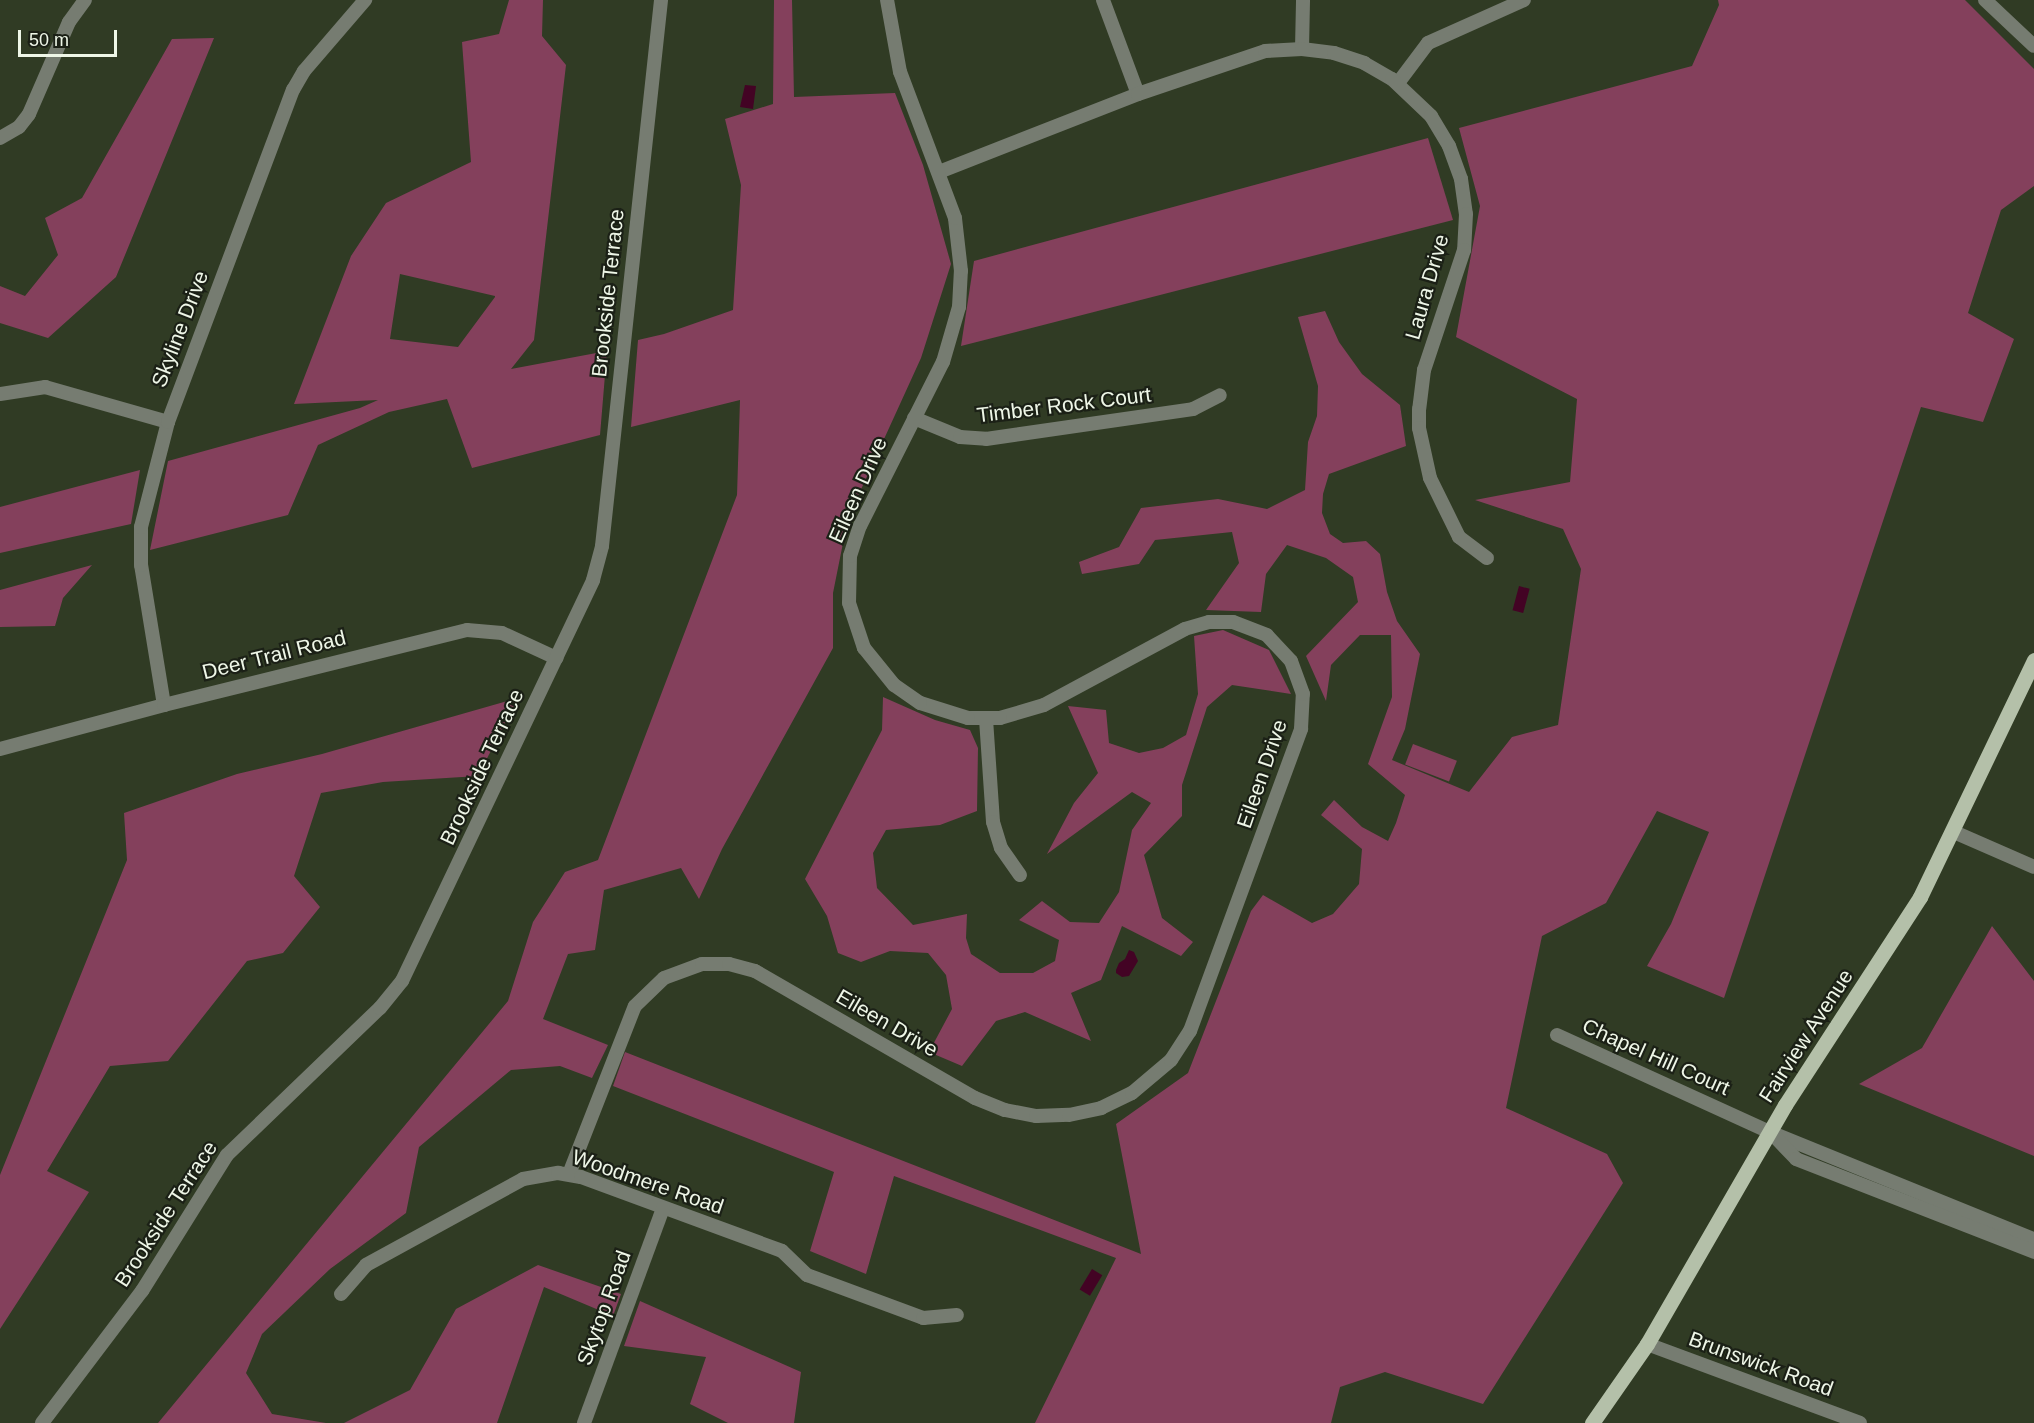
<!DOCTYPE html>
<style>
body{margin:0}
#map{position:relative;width:2034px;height:1423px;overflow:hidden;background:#303b24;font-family:Arial,sans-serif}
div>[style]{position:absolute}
.green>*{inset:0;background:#84405c;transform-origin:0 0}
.water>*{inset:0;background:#430324;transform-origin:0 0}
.minor>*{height:14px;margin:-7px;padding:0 7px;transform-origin:7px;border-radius:7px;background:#767c71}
.major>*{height:15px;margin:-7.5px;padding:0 7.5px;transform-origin:7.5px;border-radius:7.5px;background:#b4c0a9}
span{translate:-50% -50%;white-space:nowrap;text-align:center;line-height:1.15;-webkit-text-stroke:4.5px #1b2016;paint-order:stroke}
.street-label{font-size:21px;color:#eef6e7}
.scale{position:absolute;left:18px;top:30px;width:99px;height:27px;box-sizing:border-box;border:3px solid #eef6e7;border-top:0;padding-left:8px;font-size:18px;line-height:21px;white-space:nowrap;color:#eef6e7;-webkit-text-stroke:4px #1b2016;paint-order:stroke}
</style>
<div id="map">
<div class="green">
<i style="clip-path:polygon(evenodd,509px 0,543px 0,542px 36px,566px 65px,534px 340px,511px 369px,607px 351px,600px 435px,472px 468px,447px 399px,389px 412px,318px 445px,288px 515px,150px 550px,168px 461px,360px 408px,378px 400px,294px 404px,351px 256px,386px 203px,471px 162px,462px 42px,499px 34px,509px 0,400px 274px,495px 296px,495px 297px,458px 347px,390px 339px,400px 274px)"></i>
<i style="clip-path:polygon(774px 0,792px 0,794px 97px,895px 93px,923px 165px,951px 264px,921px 358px,848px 518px,833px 593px,833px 648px,722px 849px,699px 899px,681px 868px,604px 890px,595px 950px,568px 954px,543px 1019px,608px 1045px,592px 1078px,560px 1066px,511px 1070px,419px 1147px,406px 1213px,330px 1269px,262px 1334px,246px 1373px,272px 1414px,326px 1423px,158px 1423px,508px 1001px,533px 922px,565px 872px,598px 860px,737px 495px,740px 400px,631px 427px,638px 340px,664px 334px,733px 310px,741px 185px,725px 119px,773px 104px)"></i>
<i style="clip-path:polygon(1718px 0,1965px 0,2034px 69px,2034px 186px,2001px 210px,1968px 313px,2014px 339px,1983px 422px,1921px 407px,1724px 998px,1647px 966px,1671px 924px,1709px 832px,1657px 811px,1606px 903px,1542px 936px,1506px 1108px,1607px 1154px,1623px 1183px,1483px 1404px,1385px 1372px,1340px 1387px,1331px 1423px,1035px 1423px,1116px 1258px,894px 1176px,866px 1274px,810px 1251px,834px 1172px,613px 1086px,625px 1052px,1141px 1254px,1116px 1124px,1188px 1073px,1251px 911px,1263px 895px,1312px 923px,1333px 914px,1359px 884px,1362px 849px,1321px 815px,1334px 800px,1362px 827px,1388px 841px,1396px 823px,1405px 795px,1368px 764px,1392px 697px,1391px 635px,1360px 635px,1331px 665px,1326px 701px,1306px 656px,1358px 602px,1353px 577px,1326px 558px,1287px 545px,1266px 574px,1261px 612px,1206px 610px,1239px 563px,1232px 532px,1155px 540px,1139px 564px,1082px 574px,1079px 562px,1119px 547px,1141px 508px,1218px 499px,1267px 509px,1305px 490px,1308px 442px,1317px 416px,1318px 386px,1298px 317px,1325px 311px,1339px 342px,1362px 374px,1400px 405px,1406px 446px,1329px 474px,1323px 494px,1322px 513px,1330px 534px,1343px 543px,1366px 541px,1380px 554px,1387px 592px,1397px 621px,1420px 654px,1405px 729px,1392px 760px,1469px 792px,1512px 737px,1558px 725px,1581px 569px,1563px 529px,1475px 500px,1570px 482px,1577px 399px,1456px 337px,1480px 206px,1459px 128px,1692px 66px,1719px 5px)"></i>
<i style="clip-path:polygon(214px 38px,116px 277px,48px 338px,0 323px,0 286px,25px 296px,58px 255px,45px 218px,82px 198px,172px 39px)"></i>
<i style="clip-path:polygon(1428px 138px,1453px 220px,961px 346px,974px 261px)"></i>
<i style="clip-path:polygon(140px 470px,131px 524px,0 553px,0 507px)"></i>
<i style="clip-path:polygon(92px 565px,63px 598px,55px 626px,0 627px,0 590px)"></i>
<i style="clip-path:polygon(1223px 630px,1269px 650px,1291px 694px,1232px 685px,1207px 707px,1182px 785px,1182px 816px,1144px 855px,1162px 918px,1193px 942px,1181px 956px,1122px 926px,1101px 980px,1071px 993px,1091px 1041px,1025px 1012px,996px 1021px,962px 1066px,929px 1052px,952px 1009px,946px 975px,928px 953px,890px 951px,861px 962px,838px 953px,827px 916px,805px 879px,882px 730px,883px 697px,935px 720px,970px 730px,978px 748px,977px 811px,940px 825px,886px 830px,873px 853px,877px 888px,913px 925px,967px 914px,966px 938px,971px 954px,1000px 973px,1033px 973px,1055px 961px,1059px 940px,1019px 920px,1042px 901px,1070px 922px,1099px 923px,1119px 892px,1132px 830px,1151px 803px,1132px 792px,1047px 854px,1074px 803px,1098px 773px,1068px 706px,1106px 710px,1109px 743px,1139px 753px,1163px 748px,1186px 735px,1198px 694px,1194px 636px)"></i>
<i style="clip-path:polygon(518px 698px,478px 776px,383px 782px,321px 793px,294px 876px,320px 907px,283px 953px,247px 961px,168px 1061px,110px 1066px,47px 1171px,89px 1192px,0 1329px,0 1175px,127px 860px,124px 813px,237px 774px,322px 754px)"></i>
<i style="left:1413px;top:744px;width:47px;height:22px;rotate:21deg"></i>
<i style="clip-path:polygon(1992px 926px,2034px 981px,2034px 1156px,1859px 1084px,1922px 1048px)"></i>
<i style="clip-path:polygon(538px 1265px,621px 1294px,613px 1316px,544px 1287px,497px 1423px,344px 1423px,410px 1390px,456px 1309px)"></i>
<i style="clip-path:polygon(640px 1301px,801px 1372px,794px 1423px,728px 1423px,690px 1404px,706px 1357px,624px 1346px)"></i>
</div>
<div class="water">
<i style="clip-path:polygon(745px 85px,756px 86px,753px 109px,740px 107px)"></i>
<i style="left:1519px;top:586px;width:11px;height:25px;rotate:15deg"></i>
<i style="clip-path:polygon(1129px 950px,1134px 952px,1138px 961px,1129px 976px,1122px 977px,1116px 973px,1116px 970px,1119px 963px,1125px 959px)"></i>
<i style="left:1092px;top:1269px;width:12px;height:24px;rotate:31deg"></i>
</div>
<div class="minor">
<i style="left:1103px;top:0;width:100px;rotate:69.6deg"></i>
<i style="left:1985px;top:0;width:67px;rotate:43.2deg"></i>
<i style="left:1302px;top:49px;width:49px;rotate:-88.8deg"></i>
<i style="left:1398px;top:83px;width:50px;rotate:-53.1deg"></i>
<i style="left:1428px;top:43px;width:105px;rotate:-24.1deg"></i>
<i style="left:0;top:138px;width:22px;rotate:-30deg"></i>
<i style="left:19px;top:127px;width:16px;rotate:-52deg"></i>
<i style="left:29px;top:114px;width:100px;rotate:-66.5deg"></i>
<i style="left:69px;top:22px;width:27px;rotate:-54deg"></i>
<i style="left:939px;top:172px;width:214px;rotate:-21.4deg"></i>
<i style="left:1138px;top:94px;width:134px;rotate:-18.7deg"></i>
<i style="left:1265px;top:51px;width:37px;rotate:-3deg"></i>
<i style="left:1302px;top:49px;width:32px;rotate:7deg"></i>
<i style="left:1334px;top:53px;width:32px;rotate:18deg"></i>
<i style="left:1364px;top:63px;width:32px;rotate:30deg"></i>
<i style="left:1392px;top:79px;width:54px;rotate:43.5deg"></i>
<i style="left:1431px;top:116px;width:35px;rotate:59deg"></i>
<i style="left:1449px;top:146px;width:35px;rotate:70deg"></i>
<i style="left:1461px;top:179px;width:35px;rotate:82deg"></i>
<i style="left:1466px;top:214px;width:36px;rotate:93deg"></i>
<i style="left:1464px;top:250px;width:126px;rotate:108.4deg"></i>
<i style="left:1424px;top:370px;width:39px;rotate:97deg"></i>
<i style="left:1419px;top:409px;width:19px;rotate:90deg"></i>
<i style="left:1419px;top:428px;width:51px;rotate:77.6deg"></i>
<i style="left:1430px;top:478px;width:66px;rotate:63.8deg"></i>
<i style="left:1459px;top:537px;width:35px;rotate:37deg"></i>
<i style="left:0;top:394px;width:46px;rotate:-8.8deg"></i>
<i style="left:45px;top:387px;width:128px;rotate:15.9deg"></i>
<i style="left:914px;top:418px;width:50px;rotate:22.4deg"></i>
<i style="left:960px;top:437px;width:26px;rotate:4deg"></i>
<i style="left:986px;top:439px;width:209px;rotate:-8.2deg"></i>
<i style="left:1193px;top:409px;width:30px;rotate:-27deg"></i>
<i style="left:164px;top:705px;width:142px;rotate:-99.3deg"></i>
<i style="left:141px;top:565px;width:38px;rotate:-90deg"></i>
<i style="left:141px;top:527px;width:108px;rotate:-75.6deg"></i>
<i style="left:168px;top:422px;width:355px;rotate:-69.4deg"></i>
<i style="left:293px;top:90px;width:22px;rotate:-60deg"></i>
<i style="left:304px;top:71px;width:94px;rotate:-49.3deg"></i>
<i style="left:986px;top:719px;width:103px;rotate:86.1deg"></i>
<i style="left:993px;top:822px;width:27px;rotate:73deg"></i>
<i style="left:1001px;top:848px;width:33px;rotate:55deg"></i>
<i style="left:0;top:749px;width:170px;rotate:-15deg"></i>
<i style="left:164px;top:705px;width:312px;rotate:-13.9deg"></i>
<i style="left:467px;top:630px;width:35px;rotate:5deg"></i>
<i style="left:502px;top:633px;width:60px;rotate:24.8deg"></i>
<i style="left:1954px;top:832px;width:87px;rotate:23.6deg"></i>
<i style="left:1557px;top:1035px;width:234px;rotate:24.5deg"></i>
<i style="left:1770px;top:1132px;width:285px;rotate:22.1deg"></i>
<i style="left:1776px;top:1138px;width:29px;rotate:46deg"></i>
<i style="left:1796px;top:1159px;width:256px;rotate:21.3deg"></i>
<i style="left:569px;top:1174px;width:180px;rotate:-68.6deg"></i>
<i style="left:635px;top:1006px;width:40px;rotate:-44deg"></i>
<i style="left:664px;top:978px;width:40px;rotate:-20.2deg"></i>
<i style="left:702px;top:964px;width:27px"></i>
<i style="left:729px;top:964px;width:27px;rotate:15deg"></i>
<i style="left:755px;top:971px;width:254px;rotate:30deg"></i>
<i style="left:975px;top:1098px;width:32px;rotate:22deg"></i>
<i style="left:1005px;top:1110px;width:32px;rotate:11deg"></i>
<i style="left:1036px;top:1116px;width:33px;rotate:-2deg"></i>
<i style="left:1069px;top:1115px;width:33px;rotate:-12deg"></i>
<i style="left:1101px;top:1108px;width:34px;rotate:-26deg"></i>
<i style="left:1132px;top:1093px;width:51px;rotate:-40.2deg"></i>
<i style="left:1171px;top:1060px;width:35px;rotate:-57deg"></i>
<i style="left:1190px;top:1031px;width:322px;rotate:-69.8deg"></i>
<i style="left:1301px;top:729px;width:35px;rotate:-87deg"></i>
<i style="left:1303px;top:694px;width:35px;rotate:-110deg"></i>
<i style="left:1291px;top:661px;width:35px;rotate:-133deg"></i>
<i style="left:1267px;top:635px;width:36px;rotate:-159deg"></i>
<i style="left:1233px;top:622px;width:24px;rotate:180deg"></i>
<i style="left:1209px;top:622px;width:25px;rotate:164deg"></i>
<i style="left:1185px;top:629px;width:160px;rotate:151.7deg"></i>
<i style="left:1044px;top:705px;width:46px;rotate:163.5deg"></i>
<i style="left:1000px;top:718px;width:32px;rotate:180deg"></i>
<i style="left:968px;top:718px;width:50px;rotate:-162.6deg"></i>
<i style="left:920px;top:703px;width:32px;rotate:-145deg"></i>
<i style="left:894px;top:685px;width:48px;rotate:-129deg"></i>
<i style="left:864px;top:648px;width:47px;rotate:-108.4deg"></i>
<i style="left:849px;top:603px;width:47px;rotate:-88.8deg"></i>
<i style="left:850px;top:556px;width:32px;rotate:-72deg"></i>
<i style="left:860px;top:526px;width:184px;rotate:-63.2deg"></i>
<i style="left:943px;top:362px;width:57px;rotate:-73.8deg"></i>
<i style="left:959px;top:307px;width:36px;rotate:-87deg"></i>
<i style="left:961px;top:271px;width:53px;rotate:-96.5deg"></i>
<i style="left:955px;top:218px;width:156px;rotate:-110.6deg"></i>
<i style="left:900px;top:72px;width:73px;rotate:-100.2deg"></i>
<i style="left:341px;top:1294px;width:38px;rotate:-49deg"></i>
<i style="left:366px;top:1265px;width:179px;rotate:-28.7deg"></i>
<i style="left:523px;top:1179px;width:36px;rotate:-10deg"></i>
<i style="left:558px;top:1173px;width:23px;rotate:10deg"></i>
<i style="left:581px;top:1177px;width:214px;rotate:20.2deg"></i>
<i style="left:782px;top:1251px;width:35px;rotate:44deg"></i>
<i style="left:807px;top:1275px;width:124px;rotate:20.3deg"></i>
<i style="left:923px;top:1318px;width:34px;rotate:-5deg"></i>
<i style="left:1647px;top:1344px;width:227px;rotate:20.3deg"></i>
<i style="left:42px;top:1423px;width:166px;rotate:-52.9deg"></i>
<i style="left:142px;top:1291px;width:160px;rotate:-58deg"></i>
<i style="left:227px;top:1155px;width:212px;rotate:-43.9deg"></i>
<i style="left:380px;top:1008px;width:35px;rotate:-51deg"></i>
<i style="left:402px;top:981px;width:444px;rotate:-64.5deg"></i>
<i style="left:593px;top:580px;width:35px;rotate:-75deg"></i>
<i style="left:602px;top:546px;width:549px;rotate:-83.83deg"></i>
<i style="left:584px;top:1423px;width:229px;rotate:-69.8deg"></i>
</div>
<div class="major">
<i style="left:1592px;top:1423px;width:96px;rotate:-55.2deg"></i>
<i style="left:1647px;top:1344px;width:276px;rotate:-60deg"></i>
<i style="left:1785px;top:1105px;width:248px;rotate:-57deg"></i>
<i style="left:1920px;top:897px;width:263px;rotate:-64.3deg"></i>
</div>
<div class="street-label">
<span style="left:1427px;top:287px;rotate:-74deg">Laura Drive</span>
<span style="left:608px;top:293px;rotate:-84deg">Brookside Terrace</span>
<span style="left:180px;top:329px;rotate:-69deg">Skyline Drive</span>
<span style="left:1064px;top:405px;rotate:-7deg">Timber Rock Court</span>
<span style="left:858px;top:490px;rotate:-66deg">Eileen Drive</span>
<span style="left:274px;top:655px;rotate:-14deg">Deer Trail Road</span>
<span style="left:482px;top:767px;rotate:-65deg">Brookside Terrace</span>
<span style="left:1262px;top:774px;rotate:-71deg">Eileen Drive</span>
<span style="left:887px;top:1023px;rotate:30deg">Eileen Drive</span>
<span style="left:1806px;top:1036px;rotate:-57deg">Fairview Avenue</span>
<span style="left:1656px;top:1057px;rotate:24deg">Chapel Hill Court</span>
<span style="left:648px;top:1182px;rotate:19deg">Woodmere Road</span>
<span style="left:166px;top:1214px;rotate:-57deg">Brookside Terrace</span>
<span style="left:604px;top:1308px;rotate:-70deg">Skytop Road</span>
<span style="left:1761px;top:1364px;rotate:20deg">Brunswick Road</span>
</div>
<div class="scale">50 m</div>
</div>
